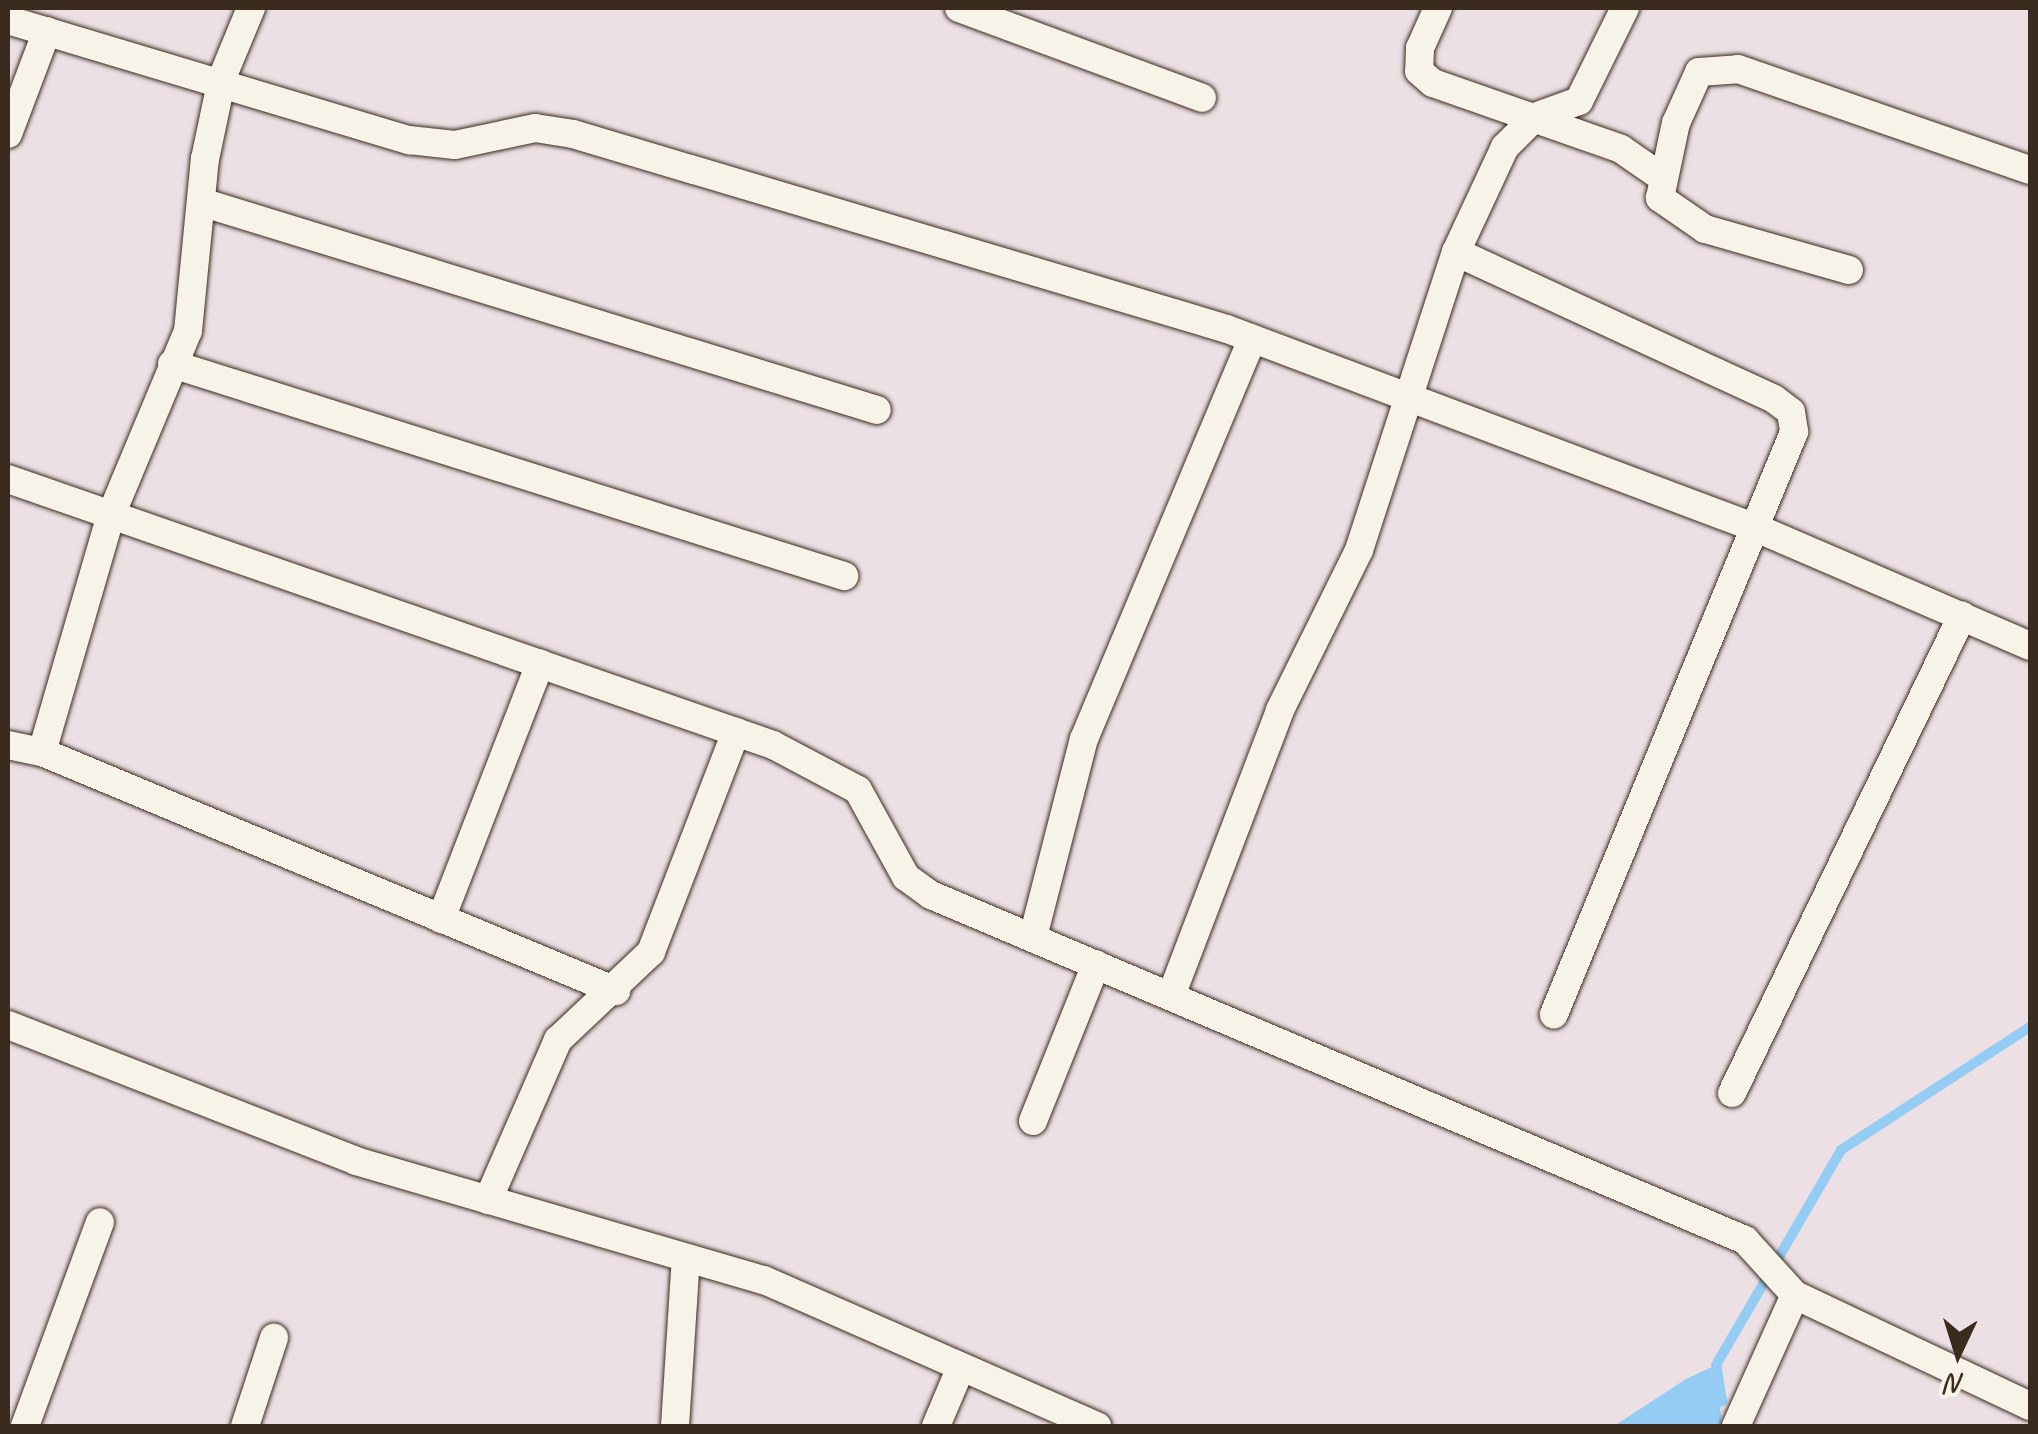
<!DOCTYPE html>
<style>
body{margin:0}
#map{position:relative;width:2038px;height:1434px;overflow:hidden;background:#ece0e5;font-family:Caveat,sans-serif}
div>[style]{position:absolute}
.water>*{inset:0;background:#95ccf4}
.stream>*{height:10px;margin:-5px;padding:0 5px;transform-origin:5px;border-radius:5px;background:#95ccf4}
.roads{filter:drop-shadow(0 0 2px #3b2a1e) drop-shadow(0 0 2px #3b2a1e)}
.street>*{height:28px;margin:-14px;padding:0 14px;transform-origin:14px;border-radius:14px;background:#f7f3e8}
span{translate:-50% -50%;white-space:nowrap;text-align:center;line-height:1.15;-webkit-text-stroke:8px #f7f3e8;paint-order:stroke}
.frame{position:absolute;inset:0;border:10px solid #3b2a1e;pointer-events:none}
.north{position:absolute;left:1908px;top:1304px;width:100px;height:100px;-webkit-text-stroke:8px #f7f3e8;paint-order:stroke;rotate:184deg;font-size:28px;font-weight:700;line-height:40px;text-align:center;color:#3b2a1e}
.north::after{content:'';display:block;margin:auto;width:35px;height:45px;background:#3b2a1e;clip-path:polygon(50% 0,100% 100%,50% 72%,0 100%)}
</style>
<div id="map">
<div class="water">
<i style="clip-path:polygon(1716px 1365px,1722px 1426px,1614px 1426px,1686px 1379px)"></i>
</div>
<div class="stream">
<i style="left:1711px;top:1407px;width:13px;rotate:-29deg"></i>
<i style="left:1722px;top:1401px;width:36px;rotate:-99deg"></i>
<i style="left:1716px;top:1365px;width:249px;rotate:-59.8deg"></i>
<i style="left:1841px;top:1150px;width:225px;rotate:-33.1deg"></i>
</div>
<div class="roads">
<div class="street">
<i style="left:959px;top:8px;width:259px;rotate:20.3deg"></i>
<i style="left:1438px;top:8px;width:44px;rotate:114.2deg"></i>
<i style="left:1420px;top:48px;width:23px;rotate:92deg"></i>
<i style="left:1419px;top:71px;width:18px;rotate:41deg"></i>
<i style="left:1433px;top:83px;width:199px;rotate:19.3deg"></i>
<i style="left:1621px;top:149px;width:47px;rotate:34.7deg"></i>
<i style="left:8px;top:20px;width:419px;rotate:16.7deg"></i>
<i style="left:409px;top:140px;width:46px;rotate:6.2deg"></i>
<i style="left:455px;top:145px;width:82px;rotate:-12deg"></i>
<i style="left:535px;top:128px;width:38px;rotate:9deg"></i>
<i style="left:573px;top:134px;width:682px;rotate:16.6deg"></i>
<i style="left:1227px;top:329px;width:565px;rotate:20.62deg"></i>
<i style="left:1756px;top:528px;width:298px;rotate:23.3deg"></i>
<i style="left:8px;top:134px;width:110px;rotate:-69.3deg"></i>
<i style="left:201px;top:202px;width:707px;rotate:17.1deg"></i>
<i style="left:1456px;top:252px;width:350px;rotate:24.8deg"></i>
<i style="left:1774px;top:399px;width:21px;rotate:37deg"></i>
<i style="left:1791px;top:412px;width:20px;rotate:81deg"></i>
<i style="left:1794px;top:432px;width:630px;rotate:112.41deg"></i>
<i style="left:1849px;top:270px;width:150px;rotate:-164.1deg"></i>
<i style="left:1705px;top:229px;width:55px;rotate:-145.4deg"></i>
<i style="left:1660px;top:198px;width:77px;rotate:-78deg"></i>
<i style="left:1676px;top:123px;width:56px;rotate:-65.7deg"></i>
<i style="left:1699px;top:72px;width:39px;rotate:-4deg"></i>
<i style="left:1738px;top:69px;width:309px;rotate:19.1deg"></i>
<i style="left:172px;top:364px;width:705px;rotate:17.51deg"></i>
<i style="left:8px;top:479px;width:810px;rotate:19.17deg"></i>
<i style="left:773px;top:745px;width:96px;rotate:27.9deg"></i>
<i style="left:858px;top:790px;width:99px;rotate:61.1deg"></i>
<i style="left:906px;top:877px;width:31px;rotate:36deg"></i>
<i style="left:931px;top:895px;width:884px;rotate:22.97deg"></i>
<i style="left:1745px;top:1240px;width:74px;rotate:47.7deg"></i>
<i style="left:1795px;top:1295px;width:260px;rotate:25.3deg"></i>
<i style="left:8px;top:745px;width:35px;rotate:12deg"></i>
<i style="left:42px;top:752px;width:247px;rotate:-73.8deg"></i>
<i style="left:111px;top:515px;width:199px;rotate:-67.3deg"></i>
<i style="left:188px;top:331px;width:173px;rotate:-84.4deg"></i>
<i style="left:205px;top:159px;width:83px;rotate:-78.1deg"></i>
<i style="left:222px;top:78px;width:76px;rotate:-67.5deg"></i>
<i style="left:42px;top:752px;width:622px;rotate:22.61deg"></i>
<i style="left:441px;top:919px;width:274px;rotate:-68.8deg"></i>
<i style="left:1033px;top:937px;width:204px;rotate:-75.6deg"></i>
<i style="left:1084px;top:739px;width:434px;rotate:-67.2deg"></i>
<i style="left:1171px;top:996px;width:306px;rotate:-69.1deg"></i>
<i style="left:1280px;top:710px;width:178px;rotate:-63.7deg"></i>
<i style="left:1359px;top:550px;width:313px;rotate:-72deg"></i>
<i style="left:1456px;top:252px;width:116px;rotate:-65deg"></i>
<i style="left:1505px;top:147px;width:42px;rotate:-45deg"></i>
<i style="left:1535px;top:117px;width:47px;rotate:-20deg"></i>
<i style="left:1579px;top:101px;width:104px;rotate:-63.7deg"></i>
<i style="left:8px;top:1025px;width:374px;rotate:21.3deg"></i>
<i style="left:356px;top:1161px;width:425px;rotate:16.3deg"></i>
<i style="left:764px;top:1280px;width:364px;rotate:23.7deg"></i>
<i style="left:1732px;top:1093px;width:530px;rotate:-64.26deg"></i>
<i style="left:1033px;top:1121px;width:169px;rotate:-68.1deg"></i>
<i style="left:488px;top:1200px;width:175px;rotate:-66.4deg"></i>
<i style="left:558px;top:1040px;width:128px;rotate:-43.4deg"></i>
<i style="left:651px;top:952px;width:236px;rotate:-68.9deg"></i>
<i style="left:25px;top:1426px;width:217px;rotate:-69.8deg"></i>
<i style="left:245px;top:1426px;width:93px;rotate:-71.8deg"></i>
<i style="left:675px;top:1426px;width:168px;rotate:-86.3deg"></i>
<i style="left:936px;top:1426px;width:64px;rotate:-67deg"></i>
<i style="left:1736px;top:1426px;width:144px;rotate:-65.8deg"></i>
</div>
</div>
<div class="frame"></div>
<div class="north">N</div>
</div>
